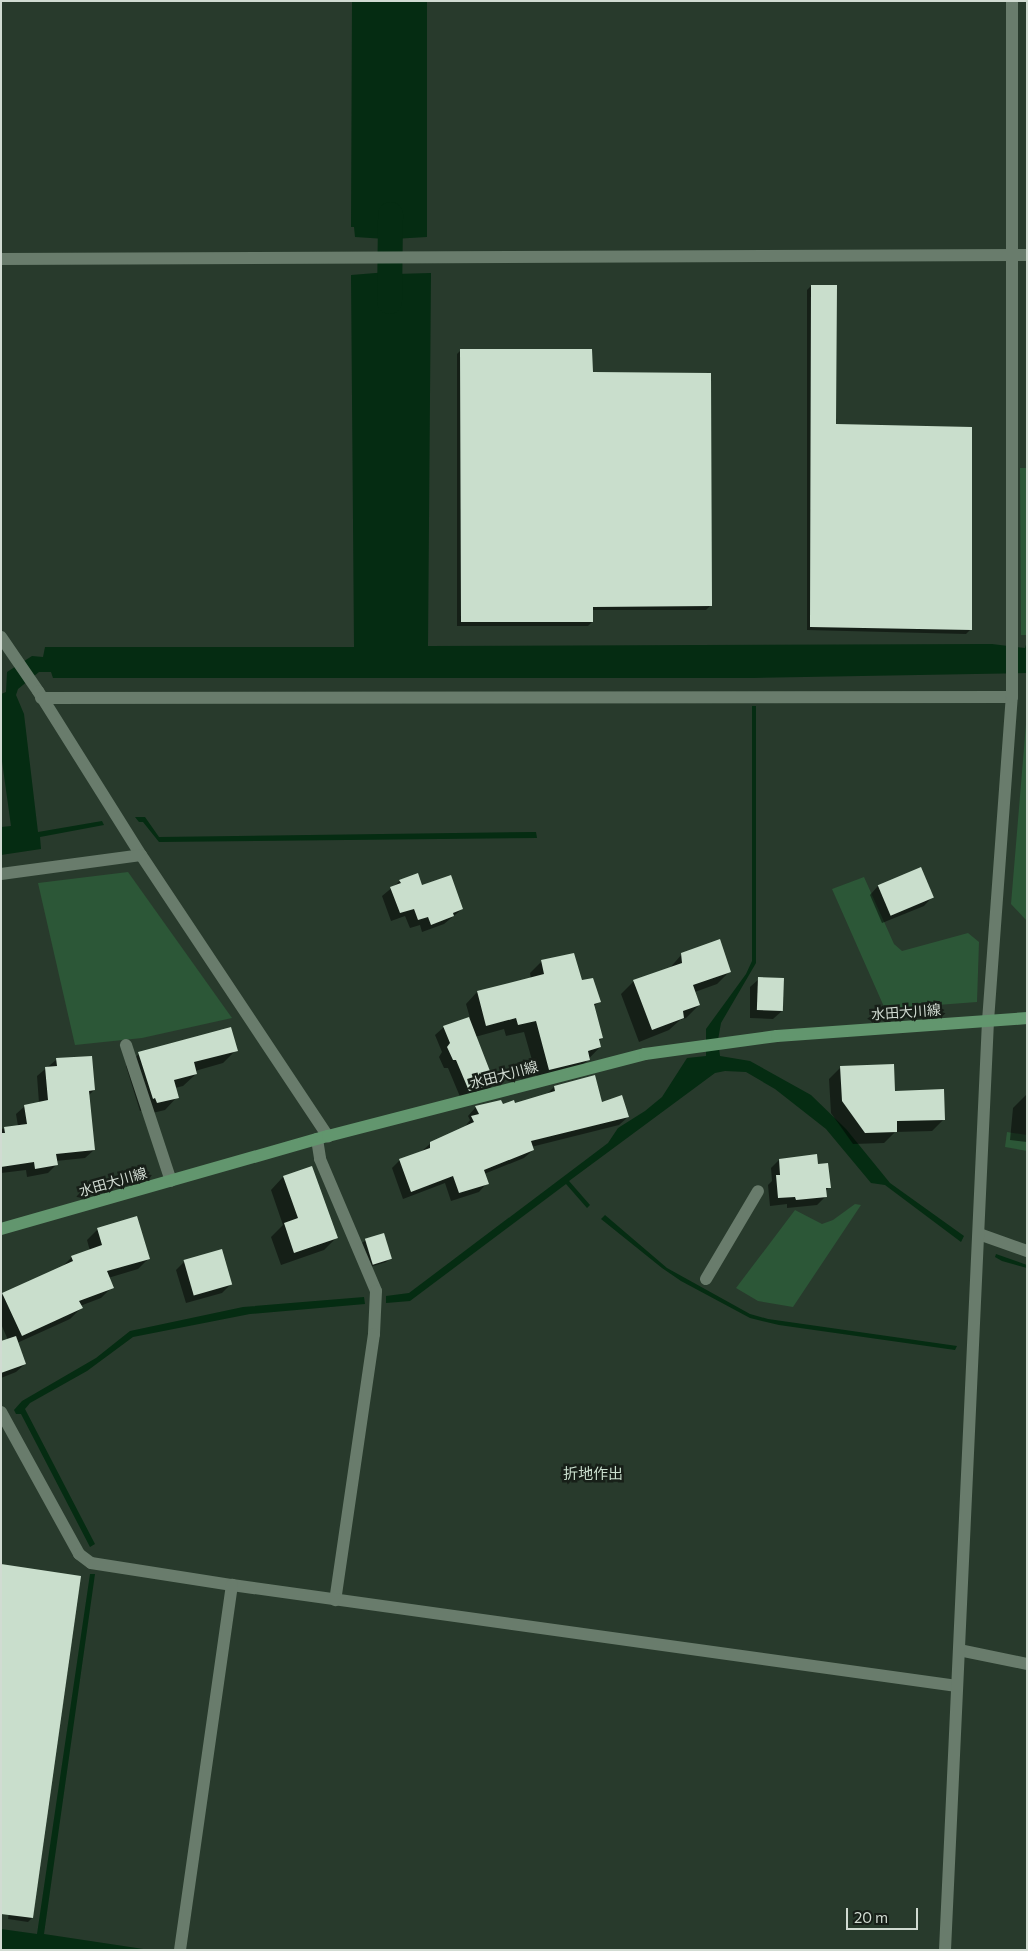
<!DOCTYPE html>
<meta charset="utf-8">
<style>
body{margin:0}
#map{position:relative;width:1028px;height:1951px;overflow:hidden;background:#283a2c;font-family:Commissioner,"Noto Sans JP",sans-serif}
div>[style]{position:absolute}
.green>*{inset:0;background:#2c5737}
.water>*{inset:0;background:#052c12}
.shadow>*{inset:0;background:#0007}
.canal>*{height:25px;margin:-12.5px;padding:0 12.5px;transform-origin:12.5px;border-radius:12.5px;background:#052c12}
.building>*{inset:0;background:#c9decc;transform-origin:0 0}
.minor>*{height:12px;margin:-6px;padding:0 6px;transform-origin:6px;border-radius:6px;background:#697c6c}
.major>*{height:12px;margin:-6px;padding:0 6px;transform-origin:6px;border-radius:6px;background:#62966e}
span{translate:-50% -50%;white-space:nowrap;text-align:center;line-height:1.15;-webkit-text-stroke:5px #171f18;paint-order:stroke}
.street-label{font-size:14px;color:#d1dbd2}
.neighbourhood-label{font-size:15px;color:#cadfce}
.frame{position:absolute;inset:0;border:2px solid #d1dbd2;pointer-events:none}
.scale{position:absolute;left:846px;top:1908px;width:72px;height:22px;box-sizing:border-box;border:2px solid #d1dbd2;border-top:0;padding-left:6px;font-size:15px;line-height:18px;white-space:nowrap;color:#d1dbd2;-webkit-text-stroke:4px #171f18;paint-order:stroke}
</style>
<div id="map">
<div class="green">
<i style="clip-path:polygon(1020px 468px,1027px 468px,1027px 635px,1021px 635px)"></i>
<i style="clip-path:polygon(1026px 724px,1027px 724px,1027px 921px,1011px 904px)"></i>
<i style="clip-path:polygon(128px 872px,232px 1018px,142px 1038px,75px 1045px,38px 883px)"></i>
<i style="clip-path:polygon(864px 877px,894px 944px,902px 951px,968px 933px,979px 942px,977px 1002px,885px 1009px,832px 889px)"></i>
<i style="clip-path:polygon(1007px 1132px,1027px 1135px,1027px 1151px,1005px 1147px)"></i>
<i style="clip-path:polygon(855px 1204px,861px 1205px,793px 1307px,758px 1301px,736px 1288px,795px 1210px,822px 1224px,833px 1220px)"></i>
</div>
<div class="water">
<i style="clip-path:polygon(352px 1px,427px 1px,427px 237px,393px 239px,392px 247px,387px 247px,386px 239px,355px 237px,354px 227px,351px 227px)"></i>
<i style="clip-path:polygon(388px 267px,394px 268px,395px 274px,431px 273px,428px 646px,992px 644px,1025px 648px,1027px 641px,1027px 673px,753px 678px,53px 678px,51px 672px,39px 672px,18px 689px,16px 695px,24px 714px,38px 832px,102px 821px,104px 825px,40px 837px,41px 849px,1px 855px,1px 827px,11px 826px,1px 754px,1px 694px,6px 692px,7px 672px,32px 656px,43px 657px,45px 647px,354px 647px,351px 275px,388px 272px)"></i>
<i style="clip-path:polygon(752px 706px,756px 706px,756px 963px,721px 1023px,718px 1040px,720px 1056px,750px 1061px,811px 1095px,846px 1129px,890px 1183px,964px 1236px,961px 1242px,885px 1185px,871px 1183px,826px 1129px,775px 1089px,746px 1072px,725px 1071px,715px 1073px,569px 1181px,590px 1205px,587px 1208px,566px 1184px,410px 1301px,386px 1303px,386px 1296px,409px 1293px,608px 1143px,618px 1128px,645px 1111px,662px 1097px,687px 1058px,706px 1056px,706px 1029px,746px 974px,752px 961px)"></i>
<i style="clip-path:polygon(135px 817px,145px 817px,159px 837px,536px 832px,537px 838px,159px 842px,143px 822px,139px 822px)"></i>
<i style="clip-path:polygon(605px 1215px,667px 1268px,750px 1314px,768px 1319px,957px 1346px,955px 1350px,779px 1325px,750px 1318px,681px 1281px,662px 1268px,601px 1219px)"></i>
<i style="clip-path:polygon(996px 1254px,1027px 1265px,1027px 1268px,1002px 1261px,995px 1257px)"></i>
<i style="clip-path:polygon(364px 1297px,365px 1304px,250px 1314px,133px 1337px,87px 1371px,30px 1403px,25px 1409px,95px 1544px,90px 1547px,21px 1414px,16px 1414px,14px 1410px,22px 1401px,96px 1358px,130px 1331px,243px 1307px)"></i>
<i style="clip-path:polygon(90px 1574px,95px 1574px,44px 1934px,150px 1950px,1px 1950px,1px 1929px,37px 1934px)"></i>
</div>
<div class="shadow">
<i style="clip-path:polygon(811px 286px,834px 426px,970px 630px,966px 634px,807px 630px,807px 290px)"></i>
<i style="clip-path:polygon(461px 350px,591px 374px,710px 606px,706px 610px,592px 610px,592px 622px,588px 626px,457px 626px,457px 354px)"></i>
<i style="clip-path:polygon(920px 869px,932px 897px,924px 906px,882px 923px,870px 895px,878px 886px)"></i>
<i style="clip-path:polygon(400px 881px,462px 909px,444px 924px,422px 932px,420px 925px,410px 928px,405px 916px,391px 921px,382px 896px)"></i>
<i style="clip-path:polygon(682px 954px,730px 971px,717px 984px,695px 992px,699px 1005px,686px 1018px,680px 1020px,669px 1030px,639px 1042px,621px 994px,634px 981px,669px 969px)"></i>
<i style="clip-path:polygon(542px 961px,581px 982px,599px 1002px,593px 1007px,602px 1038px,598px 1042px,600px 1047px,577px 1071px,538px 1081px,524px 1032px,506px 1036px,504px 1029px,475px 1037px,494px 1084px,485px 1093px,461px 1099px,448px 1068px,444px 1068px,439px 1057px,442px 1052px,435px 1035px,444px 1027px,470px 1018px,466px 1004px,477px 992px,531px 979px,530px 973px)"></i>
<i style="clip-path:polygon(759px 979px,782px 1011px,773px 1019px,750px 1018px,750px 987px)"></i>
<i style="clip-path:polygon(236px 1050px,223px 1063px,195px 1071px,196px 1074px,183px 1086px,175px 1088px,177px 1097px,165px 1110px,144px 1115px,143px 1110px,140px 1111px,126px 1066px,139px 1054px)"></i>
<i style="clip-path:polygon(56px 1060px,94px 1090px,88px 1096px,94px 1150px,85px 1158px,56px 1161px,56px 1165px,48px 1173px,27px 1177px,26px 1170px,1px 1173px,1px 1129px,18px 1126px,16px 1114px,25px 1106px,39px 1103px,37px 1076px)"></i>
<i style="clip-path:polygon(841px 1067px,894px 1092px,944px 1119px,932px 1131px,895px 1132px,884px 1143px,853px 1144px,831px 1113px,829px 1079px)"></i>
<i style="clip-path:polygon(554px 1087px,601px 1103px,628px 1117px,619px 1125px,531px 1147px,533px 1150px,524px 1158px,484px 1174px,487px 1183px,479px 1192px,451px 1201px,445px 1183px,403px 1199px,392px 1168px,400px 1160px,422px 1151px,431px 1143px,464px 1128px,470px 1120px,468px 1116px,476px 1107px,515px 1104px,546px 1095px)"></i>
<i style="clip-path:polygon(1026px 1095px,1027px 1142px,1010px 1140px,1013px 1108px)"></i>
<i style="clip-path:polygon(779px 1160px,817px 1165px,829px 1187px,825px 1192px,826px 1196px,817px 1205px,787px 1208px,787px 1204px,770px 1206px,768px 1185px,772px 1181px,771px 1168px)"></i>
<i style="clip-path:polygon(283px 1177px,337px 1237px,324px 1250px,281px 1265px,271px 1237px,283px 1225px,271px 1190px)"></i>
<i style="clip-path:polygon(98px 1229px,149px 1258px,138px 1269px,108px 1278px,112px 1287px,101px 1298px,80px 1306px,81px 1308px,70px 1319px,17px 1343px,25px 1364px,16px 1372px,1px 1378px,1px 1342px,8px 1340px,1px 1324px,1px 1296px,62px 1267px,72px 1257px,90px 1251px,87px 1240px)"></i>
<i style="clip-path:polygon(366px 1240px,390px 1258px,386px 1262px,370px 1267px,362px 1243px)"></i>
<i style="clip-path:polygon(185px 1261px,231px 1284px,222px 1293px,186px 1303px,176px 1270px)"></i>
<i style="clip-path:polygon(9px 1913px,32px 1918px,28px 1922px,8px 1919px)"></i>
</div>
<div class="canal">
<i style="left:389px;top:301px;width:87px;rotate:-89.3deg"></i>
</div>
<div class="building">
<i style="clip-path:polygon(811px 285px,837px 285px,836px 424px,972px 427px,972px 630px,810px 627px)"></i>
<i style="clip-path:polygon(460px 349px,592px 349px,593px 372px,711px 373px,712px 606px,593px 607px,593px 622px,461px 622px)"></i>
<i style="left:921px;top:867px;width:33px;height:47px;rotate:67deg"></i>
<i style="clip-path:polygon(418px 873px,422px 885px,451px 875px,463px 909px,453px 913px,454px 916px,431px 925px,428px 917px,418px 920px,414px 909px,400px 913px,390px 887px,401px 883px,399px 880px)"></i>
<i style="clip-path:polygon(720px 939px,731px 972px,693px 985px,700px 1005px,683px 1011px,684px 1018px,652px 1030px,633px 980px,682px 963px,681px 953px)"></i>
<i style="clip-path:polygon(574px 953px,582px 980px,593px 978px,601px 1002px,594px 1004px,603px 1038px,599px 1039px,601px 1047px,588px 1051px,590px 1060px,549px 1070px,536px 1021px,518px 1025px,516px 1018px,486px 1026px,477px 991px,544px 974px,541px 960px)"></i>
<i style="left:758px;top:977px;width:26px;height:33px;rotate:2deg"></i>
<i style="clip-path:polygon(469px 1017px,495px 1084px,469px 1091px,456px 1060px,453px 1060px,447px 1047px,450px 1043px,443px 1026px)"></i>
<i style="clip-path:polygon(231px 1027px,238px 1051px,194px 1062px,197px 1074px,174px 1080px,179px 1098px,157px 1103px,155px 1098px,153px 1099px,138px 1052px)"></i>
<i style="clip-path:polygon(92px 1056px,95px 1090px,89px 1091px,95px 1150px,56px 1154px,58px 1165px,35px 1169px,34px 1162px,1px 1167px,1px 1133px,5px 1133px,4px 1127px,27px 1124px,24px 1105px,48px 1100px,45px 1067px,57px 1066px,56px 1058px)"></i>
<i style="clip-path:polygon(894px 1064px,895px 1091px,944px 1089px,945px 1120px,897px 1121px,897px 1132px,865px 1133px,842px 1101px,840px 1066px)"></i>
<i style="clip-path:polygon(595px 1075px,602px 1102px,622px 1095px,629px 1117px,531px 1141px,534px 1150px,484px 1170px,489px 1184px,459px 1193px,453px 1176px,411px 1192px,399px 1159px,430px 1148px,430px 1142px,474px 1122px,471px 1116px,479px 1114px,475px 1106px,501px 1100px,503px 1104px,514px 1100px,515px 1103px,555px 1091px,554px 1086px)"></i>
<i style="clip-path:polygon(817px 1154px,818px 1164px,828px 1163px,831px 1188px,826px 1188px,827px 1197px,796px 1200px,795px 1197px,778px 1198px,776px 1175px,780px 1175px,779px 1159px)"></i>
<i style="clip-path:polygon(312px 1166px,338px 1238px,294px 1253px,284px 1223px,298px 1218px,283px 1176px)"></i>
<i style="clip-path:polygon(137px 1216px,150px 1259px,107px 1271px,114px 1288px,79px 1301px,83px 1308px,22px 1336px,2px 1293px,73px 1261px,71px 1256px,102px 1245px,97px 1228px)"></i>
<i style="left:384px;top:1233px;width:27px;height:20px;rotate:73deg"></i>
<i style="left:222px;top:1249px;width:37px;height:40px;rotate:74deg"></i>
<i style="clip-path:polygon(16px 1336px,26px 1364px,1px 1373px,1px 1341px)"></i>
<i style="clip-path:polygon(1px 1564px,81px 1576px,33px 1918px,1px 1914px)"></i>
</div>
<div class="minor">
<i style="left:1px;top:259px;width:1026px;rotate:-0.22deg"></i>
<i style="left:1px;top:637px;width:65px;rotate:55.6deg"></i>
<i style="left:38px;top:691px;width:194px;rotate:57.9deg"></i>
<i style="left:141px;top:855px;width:338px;rotate:56.4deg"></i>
<i style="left:41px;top:698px;width:971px;rotate:-0.06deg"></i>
<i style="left:1px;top:874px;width:141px;rotate:-7.7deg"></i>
<i style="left:126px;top:1045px;width:143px;rotate:71.7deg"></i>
<i style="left:317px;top:1139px;width:20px;rotate:81deg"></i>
<i style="left:320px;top:1159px;width:143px;rotate:67deg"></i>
<i style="left:376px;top:1291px;width:43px;rotate:92.7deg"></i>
<i style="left:374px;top:1334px;width:269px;rotate:98.3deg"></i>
<i style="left:979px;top:1234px;width:51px;rotate:19.5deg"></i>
<i style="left:706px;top:1279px;width:102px;rotate:-59.4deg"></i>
<i style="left:1px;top:1412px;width:162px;rotate:61.2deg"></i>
<i style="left:79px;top:1554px;width:15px;rotate:37deg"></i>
<i style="left:91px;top:1563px;width:143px;rotate:8.9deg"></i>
<i style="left:232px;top:1585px;width:732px;rotate:7.93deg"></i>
<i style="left:959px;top:1650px;width:69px;rotate:11.6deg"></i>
<i style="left:180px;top:1950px;width:369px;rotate:-81.9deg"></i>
<i style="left:945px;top:1950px;width:930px;rotate:-87.35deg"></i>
<i style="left:988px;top:1021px;width:325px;rotate:-85.8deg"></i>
<i style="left:1012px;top:697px;width:696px;rotate:-90deg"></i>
</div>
<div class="major">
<i style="left:1px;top:1229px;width:340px;rotate:-15.9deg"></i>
<i style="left:328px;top:1136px;width:327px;rotate:-14.5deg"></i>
<i style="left:645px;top:1054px;width:133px;rotate:-7.8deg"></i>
<i style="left:777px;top:1036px;width:251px;rotate:-4.1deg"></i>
</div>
<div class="street-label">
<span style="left:906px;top:1012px;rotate:-4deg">水田大川線</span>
<span style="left:504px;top:1075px;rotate:-15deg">水田大川線</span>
<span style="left:113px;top:1182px;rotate:-16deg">水田大川線</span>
</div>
<div class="neighbourhood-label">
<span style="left:593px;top:1474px">折地作出</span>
</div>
<div class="frame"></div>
<div class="scale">20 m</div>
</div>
